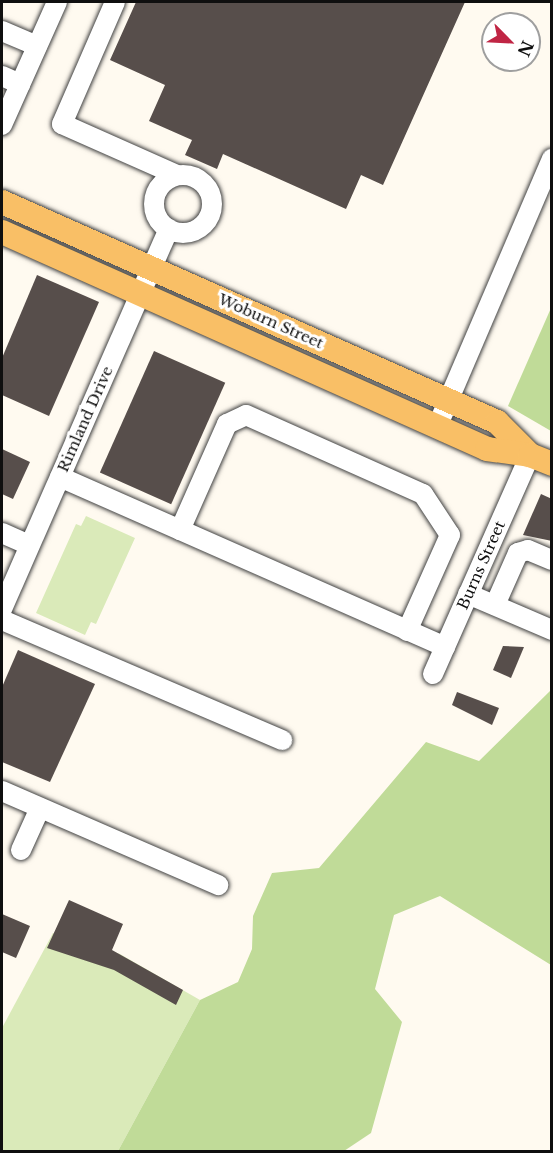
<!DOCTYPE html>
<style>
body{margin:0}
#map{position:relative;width:553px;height:1153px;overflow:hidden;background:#fffaf0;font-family:"Libre Baskerville",serif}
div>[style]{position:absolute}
.green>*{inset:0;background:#daeab9}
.forest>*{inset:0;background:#c0db98}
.building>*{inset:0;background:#574e4b;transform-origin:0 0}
.roads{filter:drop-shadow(0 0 2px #424242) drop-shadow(0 0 2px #424242)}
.minor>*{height:20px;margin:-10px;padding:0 10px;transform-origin:10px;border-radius:10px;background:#fff}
.minor>.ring{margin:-10px;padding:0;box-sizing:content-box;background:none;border:20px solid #fff;border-radius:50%}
.major>*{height:24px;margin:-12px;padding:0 12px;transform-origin:12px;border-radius:12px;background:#f9bf66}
span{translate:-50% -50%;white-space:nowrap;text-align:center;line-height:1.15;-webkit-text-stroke:6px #fff;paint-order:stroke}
.street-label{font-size:15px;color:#0f0f0f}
.frame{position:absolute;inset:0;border:3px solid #0f0f0f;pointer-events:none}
.north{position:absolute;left:481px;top:12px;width:60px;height:60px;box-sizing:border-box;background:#fff;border:2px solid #9f9f9f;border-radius:50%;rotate:114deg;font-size:16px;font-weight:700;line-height:24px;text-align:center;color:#0f0f0f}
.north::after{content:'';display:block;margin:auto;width:21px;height:27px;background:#c02544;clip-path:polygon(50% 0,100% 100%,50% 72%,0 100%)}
</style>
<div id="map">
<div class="green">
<i style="clip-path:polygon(86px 516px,135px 538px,96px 624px,91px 622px,85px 635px,36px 613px,76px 524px,81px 526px)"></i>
<i style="clip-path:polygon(53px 933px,120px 954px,200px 1000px,118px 1151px,2px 1152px,2px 1028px)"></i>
</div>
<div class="forest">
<i style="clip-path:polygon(551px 308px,551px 431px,508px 406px)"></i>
<i style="clip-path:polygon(551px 690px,551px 965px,440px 896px,394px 915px,375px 989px,402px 1022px,371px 1133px,344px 1151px,118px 1151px,200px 1000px,238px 982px,252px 949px,253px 916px,272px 873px,319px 868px,426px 742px,479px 761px)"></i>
</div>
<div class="building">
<i style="clip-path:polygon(136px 2px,465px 2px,383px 185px,361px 175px,346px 209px,223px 154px,217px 169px,185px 155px,192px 140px,149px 121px,165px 85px,110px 60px)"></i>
<i style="clip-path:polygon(37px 275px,99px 302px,49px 416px,2px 395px,2px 358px)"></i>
<i style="left:154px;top:351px;width:78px;height:133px;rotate:24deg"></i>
<i style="clip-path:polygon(2px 449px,30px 462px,13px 499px,2px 494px)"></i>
<i style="clip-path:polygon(541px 494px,552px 499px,552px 541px,523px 535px)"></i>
<i style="clip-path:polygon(503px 646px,524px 647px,511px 678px,493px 670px)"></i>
<i style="clip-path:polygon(18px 650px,95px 684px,50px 782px,2px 762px,2px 687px)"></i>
<i style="clip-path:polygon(457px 692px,499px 708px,492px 725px,452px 705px)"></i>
<i style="clip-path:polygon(69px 900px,123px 924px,112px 950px,183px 990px,176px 1005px,114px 970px,47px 948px)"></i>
<i style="clip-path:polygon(2px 914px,30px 926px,16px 958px,2px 952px)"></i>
</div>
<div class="roads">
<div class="minor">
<i style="left:115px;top:2px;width:133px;rotate:113.5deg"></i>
<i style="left:62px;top:124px;width:126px;rotate:23.9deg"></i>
<i style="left:2px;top:31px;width:38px;rotate:23deg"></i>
<i style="left:2px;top:76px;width:20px;rotate:24deg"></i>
<i style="left:2px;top:125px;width:135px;rotate:-65.9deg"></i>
<i class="ring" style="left:154px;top:175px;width:38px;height:38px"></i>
<i style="left:437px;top:427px;width:292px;rotate:-66.8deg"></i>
<i style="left:60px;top:477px;width:421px;rotate:23.8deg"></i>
<i style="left:180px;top:530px;width:116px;rotate:-66.1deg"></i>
<i style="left:227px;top:424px;width:21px;rotate:-25deg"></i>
<i style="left:246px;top:415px;width:194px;rotate:24.1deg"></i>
<i style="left:423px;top:494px;width:49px;rotate:56.6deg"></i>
<i style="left:450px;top:535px;width:105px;rotate:114.1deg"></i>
<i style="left:2px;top:533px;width:30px;rotate:24deg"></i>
<i style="left:468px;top:594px;width:91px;rotate:23.2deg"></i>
<i style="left:495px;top:605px;width:57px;rotate:-66.1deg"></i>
<i style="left:518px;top:553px;width:10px;rotate:-17deg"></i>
<i style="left:528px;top:550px;width:26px;rotate:23deg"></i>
<i style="left:2px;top:609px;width:415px;rotate:-66.3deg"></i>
<i style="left:2px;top:620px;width:305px;rotate:23.2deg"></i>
<i style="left:433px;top:674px;width:240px;rotate:-66.1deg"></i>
<i style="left:2px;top:791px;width:236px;rotate:23.5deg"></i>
<i style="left:21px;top:850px;width:46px;rotate:-65.7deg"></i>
</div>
<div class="major">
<i style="left:2px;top:202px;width:542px;rotate:23.96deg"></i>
<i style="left:497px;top:422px;width:47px;rotate:45deg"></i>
<i style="left:2px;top:232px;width:531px;rotate:24.1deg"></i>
<i style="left:487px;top:449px;width:43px;rotate:7.9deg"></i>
<i style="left:530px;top:455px;width:24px;rotate:22deg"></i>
</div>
</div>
<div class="street-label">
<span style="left:271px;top:321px;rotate:24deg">Woburn Street</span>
<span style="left:85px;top:419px;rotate:-66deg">Rimland Drive</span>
<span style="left:481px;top:565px;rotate:-66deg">Burns Street</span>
</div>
<div class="frame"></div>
<div class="north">N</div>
</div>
